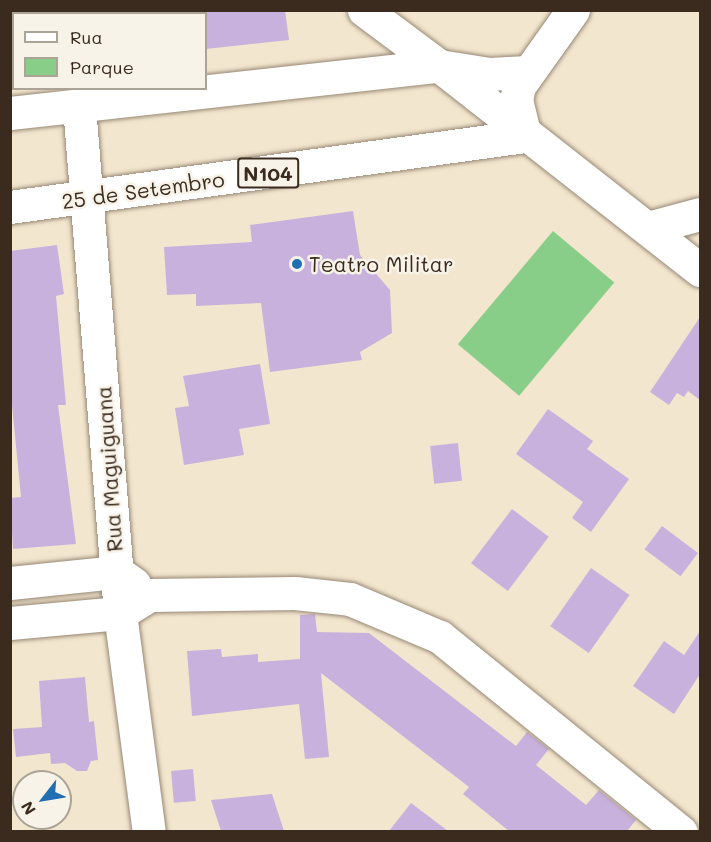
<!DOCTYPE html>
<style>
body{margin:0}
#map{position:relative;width:711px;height:842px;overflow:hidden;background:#f3e6ce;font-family:Mali,sans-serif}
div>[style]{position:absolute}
.green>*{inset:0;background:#88ce88;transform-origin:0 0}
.building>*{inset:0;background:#c8b2dd;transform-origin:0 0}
.roads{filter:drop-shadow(0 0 2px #978876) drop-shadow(0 0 2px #978876)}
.minor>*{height:33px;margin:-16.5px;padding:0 16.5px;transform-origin:16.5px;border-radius:16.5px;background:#fff}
.major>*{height:33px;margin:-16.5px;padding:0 16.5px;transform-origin:16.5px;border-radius:16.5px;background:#fff}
.dots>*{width:16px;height:16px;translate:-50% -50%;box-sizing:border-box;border:3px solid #f7f3e8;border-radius:50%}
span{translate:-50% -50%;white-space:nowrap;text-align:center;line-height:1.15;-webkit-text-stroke:5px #f7f3e8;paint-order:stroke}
.shield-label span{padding:2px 4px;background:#f7f3e8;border:2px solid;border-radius:4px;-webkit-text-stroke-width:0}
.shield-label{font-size:20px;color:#3b2a1e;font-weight:700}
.street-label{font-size:21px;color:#3b2a1e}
.poi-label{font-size:21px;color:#3b2a1e}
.left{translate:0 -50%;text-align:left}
.frame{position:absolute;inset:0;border:12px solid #3b2a1e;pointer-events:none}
.legend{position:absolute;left:12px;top:12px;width:195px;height:78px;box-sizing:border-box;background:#f7f3e8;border:2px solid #aca397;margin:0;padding:8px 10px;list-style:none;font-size:18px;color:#3b2a1e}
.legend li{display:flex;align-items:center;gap:12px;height:30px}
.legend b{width:30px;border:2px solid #aca397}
.north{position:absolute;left:12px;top:770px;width:60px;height:60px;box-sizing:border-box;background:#f7f3e8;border:2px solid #aca397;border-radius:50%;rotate:239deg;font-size:16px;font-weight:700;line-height:24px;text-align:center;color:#3b2a1e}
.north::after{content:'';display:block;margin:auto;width:21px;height:27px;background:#1f6fb2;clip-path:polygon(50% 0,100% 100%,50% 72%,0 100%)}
</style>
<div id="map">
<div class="green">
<i style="left:553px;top:231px;width:80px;height:148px;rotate:40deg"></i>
</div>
<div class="building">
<i style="clip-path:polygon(206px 10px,285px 10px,289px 40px,206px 49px)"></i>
<i style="clip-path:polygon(353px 211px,360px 255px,390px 290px,392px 333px,360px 352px,362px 360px,270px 372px,261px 303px,196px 306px,196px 294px,167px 295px,164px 247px,252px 242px,250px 225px)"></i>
<i style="clip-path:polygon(57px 245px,64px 294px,56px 296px,66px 405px,58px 405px,76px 544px,13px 549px,10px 498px,21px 497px,10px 385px,10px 251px)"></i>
<i style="clip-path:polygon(700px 317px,700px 400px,688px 391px,684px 397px,677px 393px,669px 405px,650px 392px)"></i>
<i style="clip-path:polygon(260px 364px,270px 424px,239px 429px,244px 455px,184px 465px,175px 408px,189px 406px,183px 376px)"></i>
<i style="clip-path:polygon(548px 409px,593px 441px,587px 449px,629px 479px,591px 532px,572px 518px,583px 502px,516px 454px)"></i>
<i style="left:458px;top:443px;width:38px;height:28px;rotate:84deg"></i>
<i style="left:512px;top:509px;width:46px;height:68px;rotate:37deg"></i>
<i style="left:662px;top:526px;width:45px;height:29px;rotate:37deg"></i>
<i style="left:591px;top:568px;width:47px;height:71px;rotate:35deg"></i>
<i style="clip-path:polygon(315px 614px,317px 632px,369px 633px,516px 746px,527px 732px,549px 749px,536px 765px,586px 805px,599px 790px,636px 820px,627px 831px,509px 831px,463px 794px,469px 787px,321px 673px,329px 757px,305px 759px,299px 704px,192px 716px,187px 651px,221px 649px,222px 657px,258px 654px,258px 662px,300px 659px,300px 615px)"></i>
<i style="clip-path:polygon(700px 631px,700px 674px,674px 714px,633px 686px,664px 641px,684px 655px)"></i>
<i style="clip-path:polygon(85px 677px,89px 722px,94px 721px,98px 760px,91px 761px,87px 771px,77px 771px,65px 763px,51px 764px,50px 753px,16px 757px,13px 729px,42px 727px,39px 681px)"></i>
<i style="left:193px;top:769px;width:32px;height:22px;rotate:85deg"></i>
<i style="clip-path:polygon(272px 794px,284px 831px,221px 831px,211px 800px)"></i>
<i style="clip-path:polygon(411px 803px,448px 831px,389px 831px)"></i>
</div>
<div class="roads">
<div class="minor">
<i style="left:364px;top:10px;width:94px;rotate:36.7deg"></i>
<i style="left:79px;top:106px;width:509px;rotate:85.38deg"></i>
<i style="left:120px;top:613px;width:221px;rotate:82.5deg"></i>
<i style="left:10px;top:583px;width:108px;rotate:-5.9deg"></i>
<i style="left:117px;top:572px;width:21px;rotate:35deg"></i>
<i style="left:10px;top:623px;width:110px;rotate:-5.2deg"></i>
<i style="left:120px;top:613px;width:35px;rotate:-31deg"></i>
<i style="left:150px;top:595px;width:145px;rotate:-0.8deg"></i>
<i style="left:295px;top:593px;width:55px;rotate:6.2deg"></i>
<i style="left:350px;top:599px;width:98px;rotate:22.9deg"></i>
<i style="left:440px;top:637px;width:310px;rotate:39deg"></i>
</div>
<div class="major">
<i style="left:441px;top:67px;width:329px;rotate:38.1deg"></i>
<i style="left:10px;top:113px;width:432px;rotate:-6.3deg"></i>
<i style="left:439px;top:66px;width:51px;rotate:9.1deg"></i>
<i style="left:489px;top:74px;width:39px;rotate:-3deg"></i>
<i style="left:525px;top:136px;width:37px;rotate:-104deg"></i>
<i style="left:516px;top:100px;width:14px;rotate:-78deg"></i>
<i style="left:519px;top:86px;width:93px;rotate:-54.6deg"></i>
<i style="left:10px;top:207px;width:520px;rotate:-7.85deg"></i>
<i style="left:648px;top:228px;width:54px;rotate:-15.1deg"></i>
</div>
</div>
<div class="dots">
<i style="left:297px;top:264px;background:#1f6fb2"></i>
</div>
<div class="shield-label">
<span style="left:268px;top:173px">N104</span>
</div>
<div class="street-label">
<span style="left:143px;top:190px;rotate:-8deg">25 de Setembro</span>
<span style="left:109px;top:469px;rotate:-94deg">Rua Maguiguana</span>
</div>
<div class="poi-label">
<span class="left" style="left:309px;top:264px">Teatro Militar</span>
</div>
<div class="frame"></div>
<ul class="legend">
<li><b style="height:8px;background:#fff"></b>Rua</li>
<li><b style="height:16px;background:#88ce88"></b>Parque</li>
</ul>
<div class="north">N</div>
</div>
